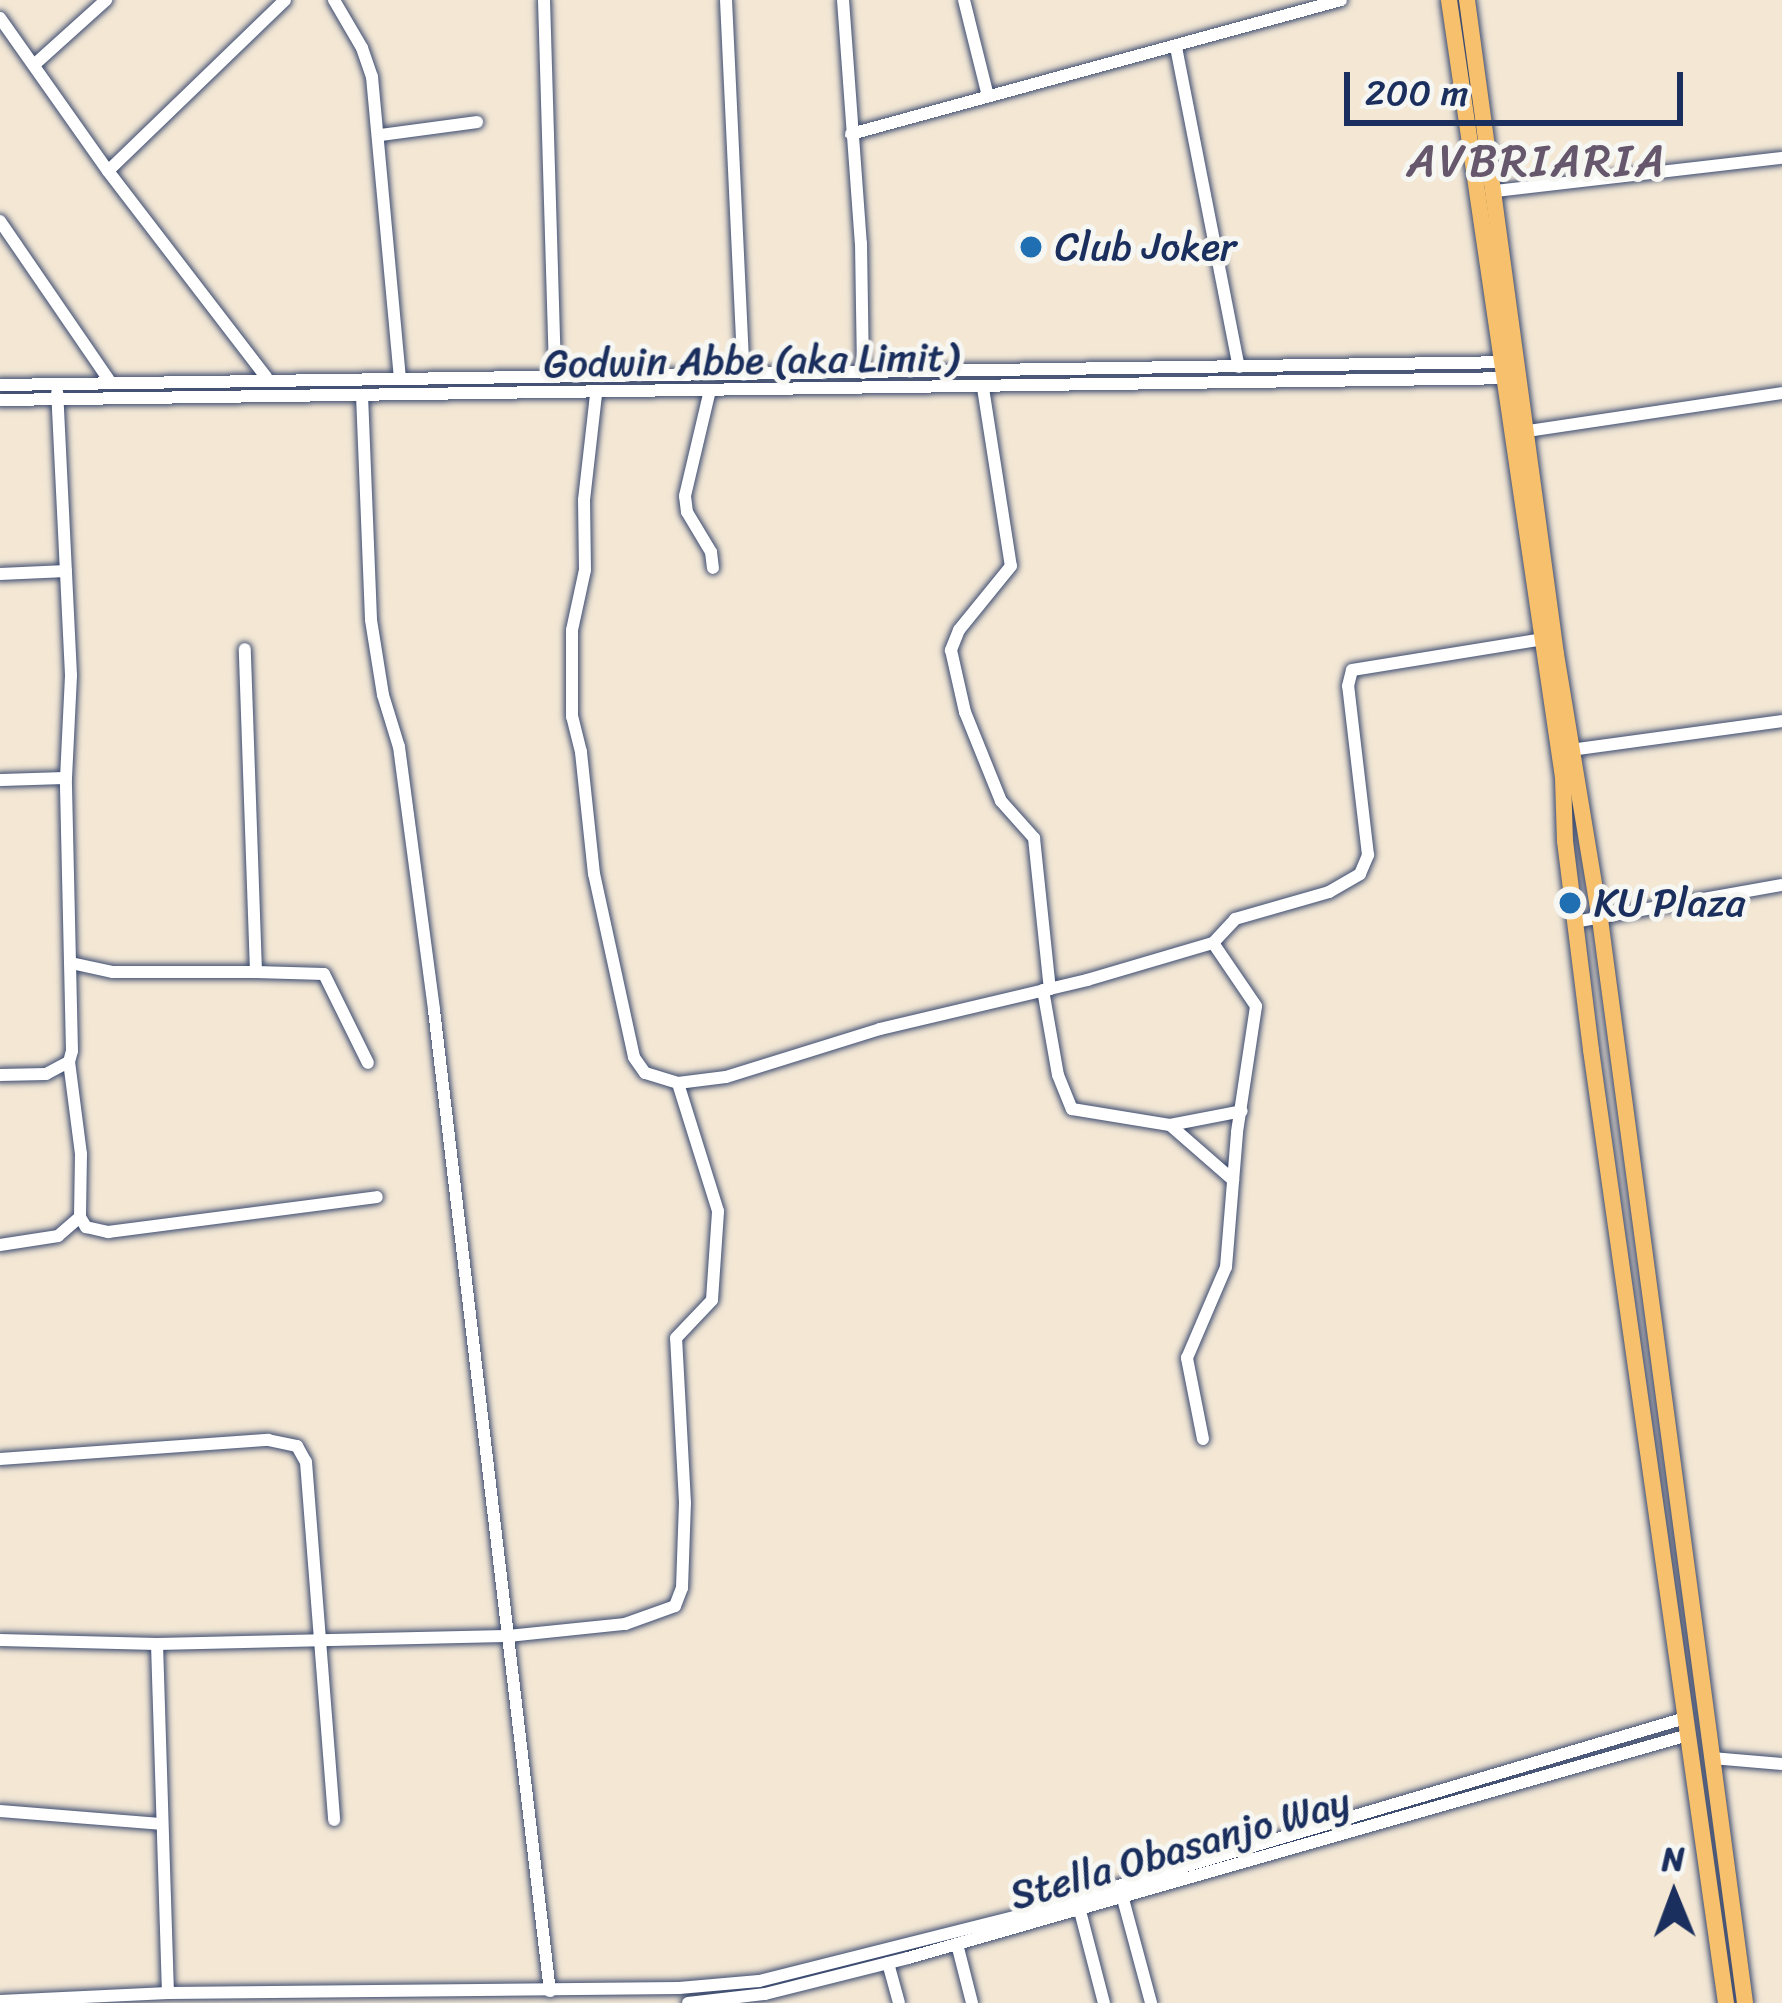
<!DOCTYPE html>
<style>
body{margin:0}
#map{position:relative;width:1782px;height:2003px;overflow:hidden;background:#f4e8d5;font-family:Sriracha,sans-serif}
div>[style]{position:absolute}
.roads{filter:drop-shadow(0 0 3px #3c4b70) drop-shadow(0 0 3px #3c4b70)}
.minor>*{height:12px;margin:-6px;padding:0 6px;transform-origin:6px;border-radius:6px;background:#fff}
.highway>*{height:16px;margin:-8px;padding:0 8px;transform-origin:8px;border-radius:8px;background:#f7c06c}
.dots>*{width:33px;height:33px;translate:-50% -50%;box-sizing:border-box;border:6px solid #f6f6f2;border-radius:50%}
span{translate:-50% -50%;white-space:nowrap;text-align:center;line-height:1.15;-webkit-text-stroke:10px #f6f6f2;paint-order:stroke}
.poi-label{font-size:39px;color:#1b2f5e}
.left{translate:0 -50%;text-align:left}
.street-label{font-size:39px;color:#1b2f5e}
.quarter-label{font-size:45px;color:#66576c;letter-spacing:3px}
.north{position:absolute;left:1614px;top:1835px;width:120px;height:120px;-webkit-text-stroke:9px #f6f6f2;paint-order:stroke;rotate:359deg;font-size:33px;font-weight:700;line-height:48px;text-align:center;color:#1b2f5e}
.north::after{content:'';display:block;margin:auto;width:42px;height:54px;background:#1b2f5e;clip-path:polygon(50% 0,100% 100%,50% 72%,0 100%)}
.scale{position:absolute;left:1344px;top:72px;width:339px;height:54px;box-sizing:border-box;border:6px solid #1b2f5e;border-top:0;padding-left:15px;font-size:36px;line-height:42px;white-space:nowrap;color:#1b2f5e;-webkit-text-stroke:9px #f6f6f2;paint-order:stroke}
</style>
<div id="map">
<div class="roads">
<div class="minor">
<i style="left:334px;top:0;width:56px;rotate:59.7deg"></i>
<i style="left:362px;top:48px;width:31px;rotate:71deg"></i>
<i style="left:372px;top:77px;width:301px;rotate:84.7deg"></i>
<i style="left:544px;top:0;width:376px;rotate:88.3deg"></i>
<i style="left:726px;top:0;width:375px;rotate:87.3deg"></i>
<i style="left:843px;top:0;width:244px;rotate:85.8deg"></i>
<i style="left:861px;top:243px;width:130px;rotate:89.1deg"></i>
<i style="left:964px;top:0;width:99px;rotate:76deg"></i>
<i style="left:0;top:18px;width:187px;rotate:54.8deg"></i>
<i style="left:108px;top:171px;width:260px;rotate:52.5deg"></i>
<i style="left:1176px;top:47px;width:326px;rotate:78.9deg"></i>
<i style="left:35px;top:64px;width:96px;rotate:-42deg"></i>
<i style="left:851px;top:134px;width:508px;rotate:-15.29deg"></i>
<i style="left:381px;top:135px;width:97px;rotate:-7.7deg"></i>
<i style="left:108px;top:171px;width:246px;rotate:-44deg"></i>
<i style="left:1495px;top:191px;width:289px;rotate:-6.6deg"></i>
<i style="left:0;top:221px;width:196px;rotate:55.6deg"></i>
<i style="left:0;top:385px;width:1506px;rotate:-0.87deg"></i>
<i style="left:983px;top:388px;width:180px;rotate:81.1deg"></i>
<i style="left:1011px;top:566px;width:82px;rotate:129.1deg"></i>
<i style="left:959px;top:630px;width:22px;rotate:112deg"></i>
<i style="left:951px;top:650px;width:64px;rotate:77.3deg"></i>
<i style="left:965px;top:712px;width:96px;rotate:68deg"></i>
<i style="left:1001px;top:801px;width:50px;rotate:48.3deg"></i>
<i style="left:1034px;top:838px;width:152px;rotate:84deg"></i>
<i style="left:710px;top:390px;width:109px;rotate:103.3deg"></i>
<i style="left:685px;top:496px;width:16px;rotate:83deg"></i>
<i style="left:687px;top:512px;width:47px;rotate:59deg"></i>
<i style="left:711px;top:552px;width:16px;rotate:83deg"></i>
<i style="left:362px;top:395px;width:225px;rotate:87.7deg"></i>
<i style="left:371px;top:620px;width:76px;rotate:80.9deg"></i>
<i style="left:383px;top:695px;width:54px;rotate:72.9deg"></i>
<i style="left:399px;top:747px;width:265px;rotate:82.4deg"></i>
<i style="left:434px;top:1010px;width:988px;rotate:83.26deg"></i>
<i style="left:0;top:400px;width:1510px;rotate:-0.83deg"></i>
<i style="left:1528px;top:431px;width:257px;rotate:-8.5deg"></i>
<i style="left:0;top:574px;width:66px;rotate:-2.6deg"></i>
<i style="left:1571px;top:750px;width:213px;rotate:-7.8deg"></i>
<i style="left:0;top:780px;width:66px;rotate:-1.7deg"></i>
<i style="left:1574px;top:922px;width:211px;rotate:-10.1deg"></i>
<i style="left:71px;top:963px;width:43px;rotate:12.1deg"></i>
<i style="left:113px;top:972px;width:143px"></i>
<i style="left:256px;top:972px;width:323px;rotate:-92deg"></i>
<i style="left:256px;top:972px;width:68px;rotate:1.7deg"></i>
<i style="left:324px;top:974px;width:99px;rotate:63.7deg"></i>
<i style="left:1043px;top:990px;width:86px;rotate:80deg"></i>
<i style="left:1058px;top:1075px;width:37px;rotate:68deg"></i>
<i style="left:1072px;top:1109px;width:99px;rotate:9.3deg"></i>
<i style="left:1170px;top:1125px;width:73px;rotate:-11deg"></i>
<i style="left:0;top:1075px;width:46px;rotate:-1.2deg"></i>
<i style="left:46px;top:1074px;width:26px;rotate:-28deg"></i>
<i style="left:69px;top:1062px;width:11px;rotate:-75deg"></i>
<i style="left:72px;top:1051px;width:273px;rotate:-91.3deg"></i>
<i style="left:66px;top:778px;width:103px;rotate:-87.2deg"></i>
<i style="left:71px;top:675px;width:283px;rotate:-92.8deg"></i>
<i style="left:678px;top:1083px;width:48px;rotate:-7.1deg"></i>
<i style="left:726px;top:1077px;width:161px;rotate:-17.3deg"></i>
<i style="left:880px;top:1029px;width:213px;rotate:-13.3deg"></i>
<i style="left:1087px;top:980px;width:131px;rotate:-16.4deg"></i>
<i style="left:1213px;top:943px;width:33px;rotate:-47deg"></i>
<i style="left:1235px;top:919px;width:98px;rotate:-16deg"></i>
<i style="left:1329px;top:892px;width:36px;rotate:-30deg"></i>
<i style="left:1360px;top:874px;width:21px;rotate:-67deg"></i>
<i style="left:1368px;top:855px;width:170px;rotate:-96.7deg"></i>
<i style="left:1348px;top:686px;width:16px;rotate:-76deg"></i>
<i style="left:1352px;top:670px;width:188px;rotate:-9.2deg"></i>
<i style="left:1170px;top:1125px;width:84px;rotate:41.1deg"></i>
<i style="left:80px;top:1217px;width:12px;rotate:59deg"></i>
<i style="left:86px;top:1227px;width:23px;rotate:13deg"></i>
<i style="left:108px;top:1232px;width:271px;rotate:-7.4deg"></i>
<i style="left:0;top:1245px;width:59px;rotate:-8.8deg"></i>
<i style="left:58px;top:1236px;width:29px;rotate:-41deg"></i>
<i style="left:80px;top:1217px;width:63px;rotate:-89.1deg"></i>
<i style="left:81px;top:1154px;width:93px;rotate:-97.4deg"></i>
<i style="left:1203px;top:1439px;width:83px;rotate:-101.2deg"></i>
<i style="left:1187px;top:1358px;width:99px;rotate:-66.8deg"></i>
<i style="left:1226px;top:1267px;width:135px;rotate:-85.3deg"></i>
<i style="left:1237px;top:1132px;width:127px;rotate:-81.4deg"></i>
<i style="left:1256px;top:1006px;width:76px;rotate:-124.3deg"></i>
<i style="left:0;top:1459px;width:269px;rotate:-4.1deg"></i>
<i style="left:268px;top:1440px;width:30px;rotate:12deg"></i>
<i style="left:297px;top:1446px;width:18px;rotate:61deg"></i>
<i style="left:306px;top:1462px;width:359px;rotate:85.5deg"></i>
<i style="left:0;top:1640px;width:157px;rotate:1.5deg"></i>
<i style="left:157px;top:1644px;width:351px;rotate:-1.3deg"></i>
<i style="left:508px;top:1636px;width:118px;rotate:-5.9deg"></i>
<i style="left:625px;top:1624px;width:53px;rotate:-19.8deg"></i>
<i style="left:675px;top:1606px;width:19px;rotate:-69deg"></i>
<i style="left:682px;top:1588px;width:85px;rotate:-88deg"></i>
<i style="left:685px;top:1503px;width:165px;rotate:-93.1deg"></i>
<i style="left:676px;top:1338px;width:52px;rotate:-46.5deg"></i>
<i style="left:712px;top:1300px;width:89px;rotate:-86.1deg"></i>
<i style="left:718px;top:1211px;width:134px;rotate:-107.4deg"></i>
<i style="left:678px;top:1083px;width:34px;rotate:-163deg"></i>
<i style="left:645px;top:1073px;width:19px;rotate:-125deg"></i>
<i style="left:634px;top:1057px;width:187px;rotate:-102.3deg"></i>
<i style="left:594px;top:874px;width:123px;rotate:-96.1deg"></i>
<i style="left:581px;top:752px;width:36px;rotate:-104deg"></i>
<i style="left:572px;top:717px;width:87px;rotate:-90deg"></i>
<i style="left:572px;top:630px;width:61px;rotate:-77.8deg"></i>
<i style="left:585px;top:570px;width:70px;rotate:-90.8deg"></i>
<i style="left:584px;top:500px;width:107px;rotate:-83.5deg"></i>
<i style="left:157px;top:1644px;width:349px;rotate:88.2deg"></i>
<i style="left:1712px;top:1758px;width:70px;rotate:4.9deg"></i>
<i style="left:0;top:1811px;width:161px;rotate:4.6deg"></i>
<i style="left:1123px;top:1899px;width:108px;rotate:74.9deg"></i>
<i style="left:1080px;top:1911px;width:95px;rotate:75.4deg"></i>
<i style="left:957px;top:1944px;width:61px;rotate:75.7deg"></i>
<i style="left:888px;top:1963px;width:41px;rotate:74.6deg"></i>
<i style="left:0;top:2001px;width:168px;rotate:-2.7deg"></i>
<i style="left:168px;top:1993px;width:511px;rotate:-0.56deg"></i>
<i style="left:679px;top:1988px;width:80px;rotate:-5deg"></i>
<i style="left:759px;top:1981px;width:266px;rotate:-14.1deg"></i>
<i style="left:1017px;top:1916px;width:694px;rotate:-16.5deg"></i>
<i style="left:688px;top:2003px;width:78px;rotate:-6.7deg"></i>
<i style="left:765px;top:1994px;width:147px;rotate:-14.1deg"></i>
<i style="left:908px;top:1958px;width:808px;rotate:-15.95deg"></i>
</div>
<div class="highway">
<i style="left:1449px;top:0;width:786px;rotate:81.66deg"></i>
<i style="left:1563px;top:778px;width:63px;rotate:88.2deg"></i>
<i style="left:1565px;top:841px;width:211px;rotate:82.9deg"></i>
<i style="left:1591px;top:1050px;width:963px;rotate:81.94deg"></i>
<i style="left:1467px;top:0;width:660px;rotate:82.25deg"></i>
<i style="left:1556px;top:654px;width:269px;rotate:80.6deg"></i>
<i style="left:1600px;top:919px;width:1094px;rotate:82.38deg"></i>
</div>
</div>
<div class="dots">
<i style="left:1031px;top:247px;background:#1f6fb2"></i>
<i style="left:1570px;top:903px;background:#1f6fb2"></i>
</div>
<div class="poi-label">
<span class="left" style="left:1055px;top:247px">Club Joker</span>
<span class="left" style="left:1594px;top:903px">KU Plaza</span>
</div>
<div class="street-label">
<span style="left:751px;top:361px;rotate:-1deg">Godwin Abbe (aka Limit)</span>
<span style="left:1180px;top:1849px;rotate:-16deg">Stella Obasanjo Way</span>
</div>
<div class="quarter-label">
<span style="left:1537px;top:162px">AVBRIARIA</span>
</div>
<div class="north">N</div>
<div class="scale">200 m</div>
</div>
